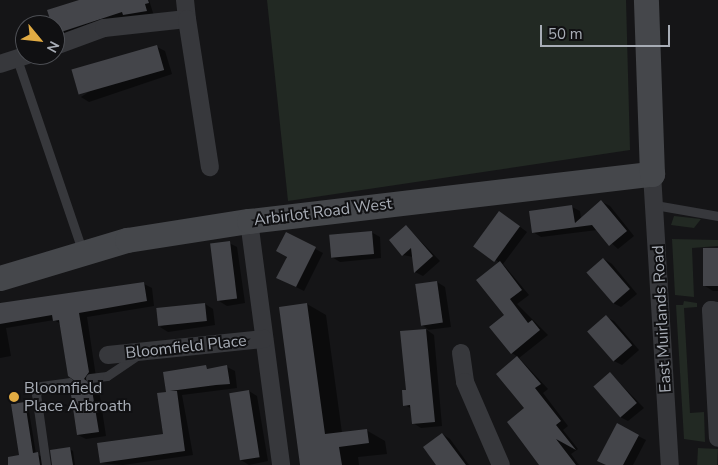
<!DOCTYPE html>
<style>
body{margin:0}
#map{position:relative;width:718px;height:465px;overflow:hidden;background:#151517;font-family:"Nunito Sans",sans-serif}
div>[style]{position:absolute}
.green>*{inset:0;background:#222923;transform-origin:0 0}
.shadow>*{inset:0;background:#0007}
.building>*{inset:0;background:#44454a;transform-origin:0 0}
.lane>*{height:9px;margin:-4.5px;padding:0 4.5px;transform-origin:4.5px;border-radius:4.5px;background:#37383c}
.street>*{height:18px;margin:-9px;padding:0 9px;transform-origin:9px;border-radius:9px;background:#37383c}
.secondary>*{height:25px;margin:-12.5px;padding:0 12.5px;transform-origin:12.5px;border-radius:12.5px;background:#45474b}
.dots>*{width:14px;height:14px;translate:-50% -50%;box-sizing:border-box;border:2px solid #101012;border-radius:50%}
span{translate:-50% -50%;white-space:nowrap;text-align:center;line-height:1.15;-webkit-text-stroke:4px #101012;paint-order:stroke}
.street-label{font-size:16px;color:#a8adb6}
.poi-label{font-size:16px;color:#a8adb6}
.left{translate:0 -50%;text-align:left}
.north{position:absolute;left:15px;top:15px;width:50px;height:50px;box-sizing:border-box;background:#101012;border:1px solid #4d4f54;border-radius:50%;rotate:118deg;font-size:14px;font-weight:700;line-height:20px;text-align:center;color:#a8adb6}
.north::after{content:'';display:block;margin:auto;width:18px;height:22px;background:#e1ab43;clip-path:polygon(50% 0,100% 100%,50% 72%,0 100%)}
.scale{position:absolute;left:540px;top:25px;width:130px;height:22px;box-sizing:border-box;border:2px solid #a8adb6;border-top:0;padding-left:6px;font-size:15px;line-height:18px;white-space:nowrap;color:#a8adb6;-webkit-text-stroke:4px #101012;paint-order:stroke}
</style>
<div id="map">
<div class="green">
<i style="clip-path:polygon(267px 0,626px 0,630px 150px,288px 201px)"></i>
<i style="clip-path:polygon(674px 216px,701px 219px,694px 228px,671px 225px)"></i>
<i style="clip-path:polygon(672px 239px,718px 240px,718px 246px,692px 248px,694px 297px,675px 295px)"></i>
<i style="clip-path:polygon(684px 301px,697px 303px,697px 307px,684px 308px,690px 413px,704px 412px,705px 442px,684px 439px,676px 305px,683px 305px)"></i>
<i style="left:698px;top:448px;width:20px;height:17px;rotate:3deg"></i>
</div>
<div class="shadow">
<i style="clip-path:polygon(80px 0,149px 0,154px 16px,132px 19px,128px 17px,64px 38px,56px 33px,53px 25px)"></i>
<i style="clip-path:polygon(157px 47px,165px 51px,172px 74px,89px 102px,81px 97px)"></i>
<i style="clip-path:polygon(602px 202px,610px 206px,634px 236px,618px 249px,597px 230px,541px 237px,533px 232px,572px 207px,580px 211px,581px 219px)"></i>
<i style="clip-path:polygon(508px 218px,527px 232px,503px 264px,529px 295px,517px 304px,548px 335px,519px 358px,548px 389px,543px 393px,568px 426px,563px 430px,578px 449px,571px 454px,579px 465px,541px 465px,526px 408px,498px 374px,518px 357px,512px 353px,500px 263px,476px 246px)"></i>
<i style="clip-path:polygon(406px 226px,440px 261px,423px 276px,415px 272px,413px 257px,403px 255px)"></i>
<i style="clip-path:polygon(371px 232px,380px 237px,381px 258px,340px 262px,332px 257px)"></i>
<i style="clip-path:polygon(286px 234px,323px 253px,304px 291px,286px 282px)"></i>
<i style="clip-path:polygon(229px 243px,237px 247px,245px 303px,227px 306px,219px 301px)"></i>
<i style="clip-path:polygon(718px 250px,718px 291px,713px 291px,705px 286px)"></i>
<i style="clip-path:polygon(604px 259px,612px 264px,637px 294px,621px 307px,613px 303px)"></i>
<i style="clip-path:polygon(437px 282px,445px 287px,451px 327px,427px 330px,434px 335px,442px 426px,421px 428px,413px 423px,412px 409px,405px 405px,407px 391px,402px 332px,429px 330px,422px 325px)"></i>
<i style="clip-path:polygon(144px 284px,152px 288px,154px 306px,87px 317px,96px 377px,91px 385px,99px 390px,106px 436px,86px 439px,78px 435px,77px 380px,61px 324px,54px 320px,6px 328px,11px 356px,0 358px,0 304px)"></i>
<i style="clip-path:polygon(205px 304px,213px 309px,215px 325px,168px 332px,160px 327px)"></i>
<i style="clip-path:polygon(307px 304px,326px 315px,342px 433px,366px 430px,385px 441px,387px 454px,358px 457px,359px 465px,319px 465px)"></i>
<i style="clip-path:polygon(606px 317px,614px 321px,639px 350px,622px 365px,614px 361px)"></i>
<i style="clip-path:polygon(227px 367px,235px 371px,237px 388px,182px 395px,193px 455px,123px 465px,101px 463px,164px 435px,168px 393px,165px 373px)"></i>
<i style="clip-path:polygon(610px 373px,644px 408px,628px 421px,620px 417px)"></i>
<i style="clip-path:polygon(249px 391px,257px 396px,268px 461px,249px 465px,241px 460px)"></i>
<i style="clip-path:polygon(25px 403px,28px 405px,36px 454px,41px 456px,44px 465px,22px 465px)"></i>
<i style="clip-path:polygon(442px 434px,450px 439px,469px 465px,438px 465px)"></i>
<i style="clip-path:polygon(638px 436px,646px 440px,633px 465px,607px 465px)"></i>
<i style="clip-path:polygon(69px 449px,73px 451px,75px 465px,53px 465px)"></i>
</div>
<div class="building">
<i style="clip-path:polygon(79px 0,148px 0,149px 3px,145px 4px,147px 11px,123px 15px,122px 12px,55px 34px,55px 25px,52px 25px,47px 10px)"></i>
<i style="left:157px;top:45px;width:26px;height:89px;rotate:74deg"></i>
<i style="clip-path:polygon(601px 200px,627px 231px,609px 246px,592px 225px,532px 233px,529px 211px,572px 205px,575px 223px)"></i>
<i style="left:499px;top:211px;width:26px;height:44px;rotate:36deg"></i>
<i style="clip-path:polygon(406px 225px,433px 256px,414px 273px,411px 248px,402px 256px,389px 240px)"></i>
<i style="left:372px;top:231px;width:23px;height:43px;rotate:85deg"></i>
<i style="clip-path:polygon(286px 232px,316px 247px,296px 287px,276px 278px,287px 257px,276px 251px)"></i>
<i style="left:230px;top:241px;width:58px;height:20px;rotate:83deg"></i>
<i style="left:718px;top:248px;width:38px;height:15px;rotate:90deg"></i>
<i style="left:603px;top:258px;width:41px;height:22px;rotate:49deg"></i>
<i style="clip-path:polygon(500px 261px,522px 290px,510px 299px,528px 323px,532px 320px,540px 330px,511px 354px,489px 327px,504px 315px,476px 280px)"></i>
<i style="left:437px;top:281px;width:42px;height:22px;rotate:82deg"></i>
<i style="clip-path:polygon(144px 282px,147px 301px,79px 313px,89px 372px,84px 379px,91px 384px,99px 432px,77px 435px,70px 388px,75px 381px,68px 376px,59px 320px,53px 321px,52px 315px,0 324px,0 303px)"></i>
<i style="left:205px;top:303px;width:18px;height:49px;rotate:84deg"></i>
<i style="clip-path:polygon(307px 303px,325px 434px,367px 429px,369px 443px,339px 447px,342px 465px,300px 465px,279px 307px)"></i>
<i style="left:606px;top:315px;width:40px;height:25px;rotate:49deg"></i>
<i style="clip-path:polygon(426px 329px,435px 422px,412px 424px,410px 405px,403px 406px,402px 390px,406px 390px,400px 331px)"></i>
<i style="clip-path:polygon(517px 356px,541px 384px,535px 388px,561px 421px,556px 425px,576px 450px,556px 439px,576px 465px,539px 465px,507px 422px,524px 408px,496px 374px)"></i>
<i style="clip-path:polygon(206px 365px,207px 369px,227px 365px,230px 384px,216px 385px,170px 391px,177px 391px,185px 451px,100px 463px,97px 443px,163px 434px,157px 393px,166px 392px,163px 372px)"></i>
<i style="left:610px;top:372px;width:41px;height:22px;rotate:49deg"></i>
<i style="left:249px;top:390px;width:68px;height:20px;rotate:81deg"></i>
<i style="clip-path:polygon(25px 402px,33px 453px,38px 452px,40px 465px,8px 465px,8px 457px,19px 455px,11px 404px)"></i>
<i style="clip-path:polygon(617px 423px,639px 435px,623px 465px,606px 465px,597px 461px)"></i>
<i style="clip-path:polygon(442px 433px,466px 465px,436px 465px,423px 447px)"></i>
<i style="clip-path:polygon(70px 447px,73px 465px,52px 465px,50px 450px)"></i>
</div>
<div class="lane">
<i style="left:17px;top:59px;width:205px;rotate:71.2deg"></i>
<i style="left:655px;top:205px;width:64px;rotate:9.9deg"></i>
<i style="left:90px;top:378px;width:17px;rotate:-7deg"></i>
<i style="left:107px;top:376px;width:36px;rotate:-34deg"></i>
<i style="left:46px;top:465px;width:72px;rotate:-98deg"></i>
<i style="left:36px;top:394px;width:9px;rotate:-58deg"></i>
<i style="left:41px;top:386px;width:28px;rotate:-8deg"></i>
</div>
<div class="street">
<i style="left:185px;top:0;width:19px;rotate:84deg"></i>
<i style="left:55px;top:46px;width:52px;rotate:-20.2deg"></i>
<i style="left:104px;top:28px;width:83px;rotate:-6.2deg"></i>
<i style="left:187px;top:19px;width:150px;rotate:81.2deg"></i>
<i style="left:0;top:64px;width:29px;rotate:-18deg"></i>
<i style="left:652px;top:174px;width:292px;rotate:86.5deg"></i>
<i style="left:249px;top:221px;width:246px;rotate:82.5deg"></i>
<i style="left:718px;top:311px;width:7px;rotate:-172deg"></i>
<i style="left:711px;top:310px;width:128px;rotate:86.9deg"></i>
<i style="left:461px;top:353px;width:29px;rotate:82deg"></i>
<i style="left:465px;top:382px;width:90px;rotate:66.6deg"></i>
<i style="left:108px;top:355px;width:157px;rotate:-5.9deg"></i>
</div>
<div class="secondary">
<i style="left:0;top:278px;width:133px;rotate:-16.7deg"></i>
<i style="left:127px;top:240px;width:123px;rotate:-8.9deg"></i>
<i style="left:249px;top:221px;width:406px;rotate:-6.7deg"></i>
<i style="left:652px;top:174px;width:174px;rotate:-92deg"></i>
</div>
<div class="dots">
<i style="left:14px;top:397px;background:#e1ab43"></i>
</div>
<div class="street-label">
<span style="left:323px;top:212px;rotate:-7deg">Arbirlot Road West</span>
<span style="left:662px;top:319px;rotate:-93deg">East Muirlands Road</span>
<span style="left:186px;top:347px;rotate:-6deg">Bloomfield Place</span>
</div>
<div class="poi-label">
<span class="left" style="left:24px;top:397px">Bloomfield<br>Place Arbroath</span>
</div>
<div class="north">N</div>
<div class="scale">50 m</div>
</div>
